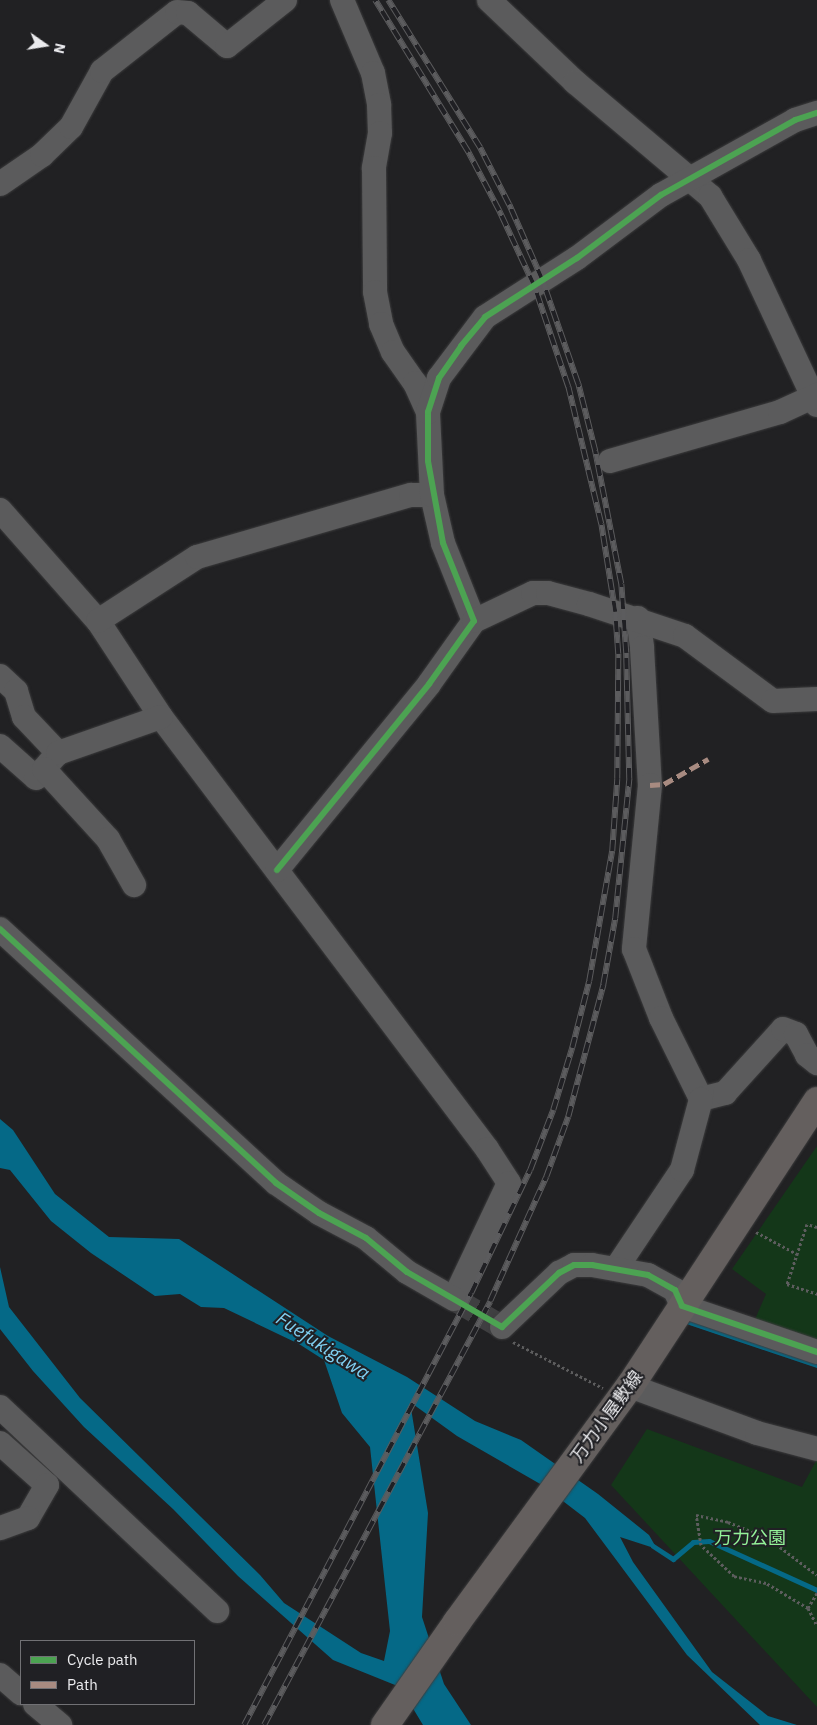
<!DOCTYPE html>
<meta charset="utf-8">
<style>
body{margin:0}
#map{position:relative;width:817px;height:1725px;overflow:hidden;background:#212123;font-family:"IBM Plex Sans","Noto Sans JP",sans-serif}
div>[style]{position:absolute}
.green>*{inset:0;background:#143719}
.water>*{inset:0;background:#056987}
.stream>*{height:5px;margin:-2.5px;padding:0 2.5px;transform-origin:2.5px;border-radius:2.5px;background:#056987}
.minor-tunnel>*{height:24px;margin-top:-12px;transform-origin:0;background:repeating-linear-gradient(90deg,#3f3f41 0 24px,transparent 0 36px)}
.path>*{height:3px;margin-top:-1.5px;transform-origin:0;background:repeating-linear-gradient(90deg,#5d5d5e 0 2.5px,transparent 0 5px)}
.roads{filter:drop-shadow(0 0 1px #3c3c3d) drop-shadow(0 0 1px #3c3c3d)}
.minor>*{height:24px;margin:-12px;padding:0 12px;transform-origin:12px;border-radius:12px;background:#5b5b5c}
.major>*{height:28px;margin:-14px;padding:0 14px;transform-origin:14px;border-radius:14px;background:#645f5e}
.rail>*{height:5.5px;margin-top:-2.75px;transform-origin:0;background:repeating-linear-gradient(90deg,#202024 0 11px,#5c5c5e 0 22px);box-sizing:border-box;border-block:1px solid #5c5c5e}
.quiet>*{height:5px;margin-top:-2.5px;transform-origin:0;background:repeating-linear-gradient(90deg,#a88b81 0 10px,transparent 0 15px)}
.cycleway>*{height:6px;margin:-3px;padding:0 3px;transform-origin:3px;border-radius:3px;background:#4ca352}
span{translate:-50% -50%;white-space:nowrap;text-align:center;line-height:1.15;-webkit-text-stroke:4px #202024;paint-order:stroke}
.street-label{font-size:18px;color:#ebebee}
.park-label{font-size:18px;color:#94f399}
.water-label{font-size:19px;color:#80d0f2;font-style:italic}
.legend{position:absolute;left:20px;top:1640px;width:175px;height:65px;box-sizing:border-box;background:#202024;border:1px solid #717175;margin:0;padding:6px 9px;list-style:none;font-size:15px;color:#ebebee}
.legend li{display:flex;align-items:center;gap:10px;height:25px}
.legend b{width:25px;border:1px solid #717175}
.north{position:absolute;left:20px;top:20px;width:50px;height:50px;-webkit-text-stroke:4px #202024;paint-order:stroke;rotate:103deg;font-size:14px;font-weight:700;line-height:20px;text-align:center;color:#ebebee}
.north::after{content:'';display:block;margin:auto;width:18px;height:22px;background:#ebebee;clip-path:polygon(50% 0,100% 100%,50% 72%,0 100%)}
</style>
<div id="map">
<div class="green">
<i style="clip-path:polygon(817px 1146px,817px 1344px,753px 1324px,766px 1294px,732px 1269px)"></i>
<i style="clip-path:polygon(647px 1429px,802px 1487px,817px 1459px,817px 1707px,611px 1485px)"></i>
</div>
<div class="water">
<i style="clip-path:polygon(0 1119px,13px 1130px,55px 1194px,109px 1237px,179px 1239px,328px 1336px,407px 1377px,475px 1421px,521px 1440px,598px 1494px,649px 1535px,657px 1549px,620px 1537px,633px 1562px,712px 1672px,768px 1716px,797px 1725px,760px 1725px,687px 1655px,585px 1518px,542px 1485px,457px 1436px,410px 1402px,428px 1513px,422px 1617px,444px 1684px,471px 1725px,423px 1725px,400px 1687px,333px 1660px,238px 1576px,173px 1509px,84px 1427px,33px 1371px,0 1329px,0 1267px,9px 1307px,80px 1398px,260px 1575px,284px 1603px,361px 1653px,384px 1661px,390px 1631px,370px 1447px,342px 1413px,324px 1360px,299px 1344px,224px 1308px,201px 1307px,180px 1294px,155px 1296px,91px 1253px,51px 1221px,10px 1170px,0 1168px)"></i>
</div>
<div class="stream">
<i style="left:683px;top:1320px;width:141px;rotate:18.6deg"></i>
<i style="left:653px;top:1546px;width:24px;rotate:33deg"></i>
<i style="left:673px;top:1559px;width:26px;rotate:-40deg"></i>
<i style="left:693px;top:1542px;width:16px;rotate:-4deg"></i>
<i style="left:709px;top:1541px;width:119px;rotate:24.4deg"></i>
</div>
<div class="minor-tunnel">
<i style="left:454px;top:1299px;width:56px;rotate:30.3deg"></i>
</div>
<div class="path">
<i style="left:817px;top:1227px;width:10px;rotate:-163deg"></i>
<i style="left:807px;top:1224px;width:63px;rotate:108.4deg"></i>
<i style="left:787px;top:1284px;width:32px;rotate:18deg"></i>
<i style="left:756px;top:1232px;width:47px;rotate:28.2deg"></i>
<i style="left:513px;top:1342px;width:101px;rotate:27.1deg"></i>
<i style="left:817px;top:1593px;width:17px;rotate:121deg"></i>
<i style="left:808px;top:1608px;width:20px;rotate:63deg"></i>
<i style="left:808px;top:1608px;width:49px;rotate:-149.2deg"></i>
<i style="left:766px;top:1583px;width:33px;rotate:-168deg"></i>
<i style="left:734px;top:1576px;width:45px;rotate:-136.8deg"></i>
<i style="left:701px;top:1545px;width:30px;rotate:-99deg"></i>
<i style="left:696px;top:1515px;width:33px;rotate:12deg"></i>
<i style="left:728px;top:1522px;width:43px;rotate:21.8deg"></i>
<i style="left:768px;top:1538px;width:61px;rotate:37.1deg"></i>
</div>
<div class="roads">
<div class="minor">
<i style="left:342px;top:0;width:79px;rotate:67deg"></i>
<i style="left:373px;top:73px;width:33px;rotate:79deg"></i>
<i style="left:379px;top:105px;width:28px;rotate:88deg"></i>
<i style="left:380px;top:133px;width:36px;rotate:100deg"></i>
<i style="left:374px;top:168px;width:124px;rotate:89.5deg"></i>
<i style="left:375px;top:292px;width:33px;rotate:79deg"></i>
<i style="left:381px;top:324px;width:30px;rotate:67deg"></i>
<i style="left:393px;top:352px;width:38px;rotate:55deg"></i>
<i style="left:415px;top:383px;width:32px;rotate:66deg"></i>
<i style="left:489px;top:0;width:119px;rotate:43.6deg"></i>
<i style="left:575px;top:82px;width:177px;rotate:40.2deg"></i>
<i style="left:710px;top:196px;width:75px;rotate:58.6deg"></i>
<i style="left:749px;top:260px;width:160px;rotate:64.9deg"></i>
<i style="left:0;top:184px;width:51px;rotate:-34.6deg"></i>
<i style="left:42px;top:155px;width:40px;rotate:-44deg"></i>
<i style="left:71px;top:127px;width:64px;rotate:-61deg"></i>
<i style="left:102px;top:71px;width:95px;rotate:-38.2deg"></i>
<i style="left:177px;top:12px;width:11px;rotate:5deg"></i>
<i style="left:188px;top:13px;width:51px;rotate:40.2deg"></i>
<i style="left:227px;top:46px;width:74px;rotate:-38.4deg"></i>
<i style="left:610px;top:461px;width:177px;rotate:-16.1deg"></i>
<i style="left:780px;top:412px;width:41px;rotate:-24.7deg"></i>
<i style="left:0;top:510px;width:148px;rotate:48.6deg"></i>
<i style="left:98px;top:621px;width:115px;rotate:56.7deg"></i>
<i style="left:161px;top:717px;width:541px;rotate:52.96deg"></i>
<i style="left:487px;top:1149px;width:40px;rotate:57.1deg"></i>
<i style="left:509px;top:1183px;width:128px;rotate:115.4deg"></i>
<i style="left:454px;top:1299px;width:54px;rotate:-150.1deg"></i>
<i style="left:407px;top:1272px;width:53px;rotate:-140.3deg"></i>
<i style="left:366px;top:1238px;width:53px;rotate:-152deg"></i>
<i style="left:319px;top:1213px;width:52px;rotate:-145.1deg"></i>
<i style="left:276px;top:1183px;width:375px;rotate:-137.4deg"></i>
<i style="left:638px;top:618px;width:30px;rotate:82deg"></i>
<i style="left:642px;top:648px;width:137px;rotate:86.7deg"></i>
<i style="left:650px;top:785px;width:165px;rotate:95.6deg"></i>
<i style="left:634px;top:949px;width:74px;rotate:68.6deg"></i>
<i style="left:661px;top:1018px;width:90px;rotate:63.7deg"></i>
<i style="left:701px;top:1099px;width:25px;rotate:-14deg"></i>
<i style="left:725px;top:1093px;width:86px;rotate:-47.8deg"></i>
<i style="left:783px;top:1029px;width:14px;rotate:21deg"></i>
<i style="left:796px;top:1034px;width:24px;rotate:62deg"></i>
<i style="left:807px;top:1055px;width:13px;rotate:39deg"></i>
<i style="left:98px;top:621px;width:118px;rotate:-32.9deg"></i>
<i style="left:197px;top:557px;width:223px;rotate:-16.2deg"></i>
<i style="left:411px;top:495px;width:21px"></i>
<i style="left:474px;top:621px;width:84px;rotate:-111.7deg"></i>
<i style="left:443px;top:543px;width:49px;rotate:-102.9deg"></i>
<i style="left:432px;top:495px;width:83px;rotate:-92.8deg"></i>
<i style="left:428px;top:412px;width:36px;rotate:-72deg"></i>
<i style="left:439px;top:378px;width:76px;rotate:-53deg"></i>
<i style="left:485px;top:317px;width:109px;rotate:-32.7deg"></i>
<i style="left:577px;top:258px;width:105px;rotate:-36.9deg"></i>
<i style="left:661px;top:195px;width:154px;rotate:-29.2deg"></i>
<i style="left:795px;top:120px;width:23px;rotate:-18deg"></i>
<i style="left:0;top:676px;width:22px;rotate:43deg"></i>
<i style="left:16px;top:691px;width:27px;rotate:73deg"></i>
<i style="left:24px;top:717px;width:50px;rotate:46.6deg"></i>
<i style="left:0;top:746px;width:48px;rotate:41.6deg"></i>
<i style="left:36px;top:778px;width:33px;rotate:-49deg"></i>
<i style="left:58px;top:753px;width:109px;rotate:-19.3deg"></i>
<i style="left:44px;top:769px;width:95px;rotate:47.6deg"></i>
<i style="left:108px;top:839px;width:53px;rotate:60.5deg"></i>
<i style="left:277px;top:870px;width:240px;rotate:-50.7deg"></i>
<i style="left:429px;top:684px;width:77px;rotate:-54.5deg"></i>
<i style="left:474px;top:621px;width:65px;rotate:-25.4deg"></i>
<i style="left:533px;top:593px;width:15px"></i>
<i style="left:548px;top:593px;width:42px;rotate:15deg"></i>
<i style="left:589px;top:604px;width:101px;rotate:18.4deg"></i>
<i style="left:685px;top:636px;width:109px;rotate:36.5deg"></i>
<i style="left:773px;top:701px;width:44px;rotate:-2.6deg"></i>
<i style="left:617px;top:1267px;width:117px;rotate:-56.2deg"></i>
<i style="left:682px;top:1170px;width:73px;rotate:-75deg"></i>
<i style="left:502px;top:1327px;width:79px;rotate:-43.5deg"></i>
<i style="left:559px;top:1273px;width:17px;rotate:-28deg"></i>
<i style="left:574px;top:1265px;width:18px"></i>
<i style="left:592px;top:1265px;width:57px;rotate:10.1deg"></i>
<i style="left:648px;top:1275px;width:31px;rotate:29deg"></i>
<i style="left:675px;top:1290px;width:17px;rotate:66deg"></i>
<i style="left:682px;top:1306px;width:143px;rotate:18.8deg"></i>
<i style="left:630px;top:1386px;width:135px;rotate:20.3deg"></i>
<i style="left:757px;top:1433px;width:62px;rotate:14.9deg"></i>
<i style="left:0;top:1407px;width:298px;rotate:43.2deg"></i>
<i style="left:0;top:1443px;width:63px;rotate:41.8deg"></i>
<i style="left:47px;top:1485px;width:38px;rotate:120deg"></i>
<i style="left:28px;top:1518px;width:30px;rotate:160deg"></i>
<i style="left:0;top:1675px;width:28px;rotate:41deg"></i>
<i style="left:35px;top:1704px;width:33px;rotate:40deg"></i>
</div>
<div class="major">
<i style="left:385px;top:1725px;width:126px;rotate:-55deg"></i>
<i style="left:457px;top:1622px;width:293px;rotate:-53.8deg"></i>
<i style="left:630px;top:1386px;width:341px;rotate:-56.7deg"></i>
</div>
</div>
<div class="rail">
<i style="left:244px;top:1725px;width:488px;rotate:-62.3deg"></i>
<i style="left:471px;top:1293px;width:136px;rotate:-64.4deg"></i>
<i style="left:530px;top:1170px;width:64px;rotate:-69deg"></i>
<i style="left:553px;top:1110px;width:65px;rotate:-73deg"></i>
<i style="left:572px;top:1048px;width:69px;rotate:-75.8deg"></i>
<i style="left:589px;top:981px;width:132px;rotate:-80deg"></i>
<i style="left:612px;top:851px;width:72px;rotate:-86deg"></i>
<i style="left:617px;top:779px;width:125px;rotate:-89.5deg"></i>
<i style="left:618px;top:654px;width:42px;rotate:-94.1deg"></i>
<i style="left:615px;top:612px;width:89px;rotate:-99deg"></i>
<i style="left:601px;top:524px;width:141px;rotate:-103.5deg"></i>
<i style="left:568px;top:387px;width:107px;rotate:-108.6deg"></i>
<i style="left:534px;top:286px;width:83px;rotate:-115deg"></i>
<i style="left:499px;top:211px;width:67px;rotate:-117.7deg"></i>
<i style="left:468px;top:152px;width:178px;rotate:-121.5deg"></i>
<i style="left:264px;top:1725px;width:480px;rotate:-61.9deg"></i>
<i style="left:490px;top:1301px;width:136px;rotate:-65.7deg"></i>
<i style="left:546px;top:1177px;width:64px;rotate:-69.9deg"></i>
<i style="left:568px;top:1117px;width:137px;rotate:-75.1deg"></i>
<i style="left:603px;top:985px;width:68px;rotate:-79.8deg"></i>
<i style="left:615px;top:918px;width:140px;rotate:-84.2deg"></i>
<i style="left:629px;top:779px;width:126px;rotate:-91.4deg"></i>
<i style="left:626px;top:653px;width:69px;rotate:-94.1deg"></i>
<i style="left:621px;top:584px;width:136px;rotate:-101.1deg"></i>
<i style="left:595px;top:451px;width:69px;rotate:-104.2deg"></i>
<i style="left:578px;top:384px;width:110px;rotate:-109.1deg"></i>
<i style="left:542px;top:280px;width:82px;rotate:-113.7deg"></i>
<i style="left:509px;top:205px;width:64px;rotate:-117deg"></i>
<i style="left:480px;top:148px;width:174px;rotate:-121.9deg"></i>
</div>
<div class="quiet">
<i style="left:650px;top:785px;width:14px;rotate:-4deg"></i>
<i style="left:664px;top:784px;width:51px;rotate:-29.6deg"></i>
</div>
<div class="cycleway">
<i style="left:277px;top:870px;width:240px;rotate:-50.7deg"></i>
<i style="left:429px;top:684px;width:77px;rotate:-54.5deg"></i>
<i style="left:474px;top:621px;width:84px;rotate:-111.7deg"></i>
<i style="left:443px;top:543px;width:83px;rotate:-100.4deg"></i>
<i style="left:428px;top:461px;width:49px;rotate:-90deg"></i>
<i style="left:428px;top:412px;width:36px;rotate:-72deg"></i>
<i style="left:439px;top:378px;width:39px;rotate:-55deg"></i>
<i style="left:461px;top:346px;width:38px;rotate:-50deg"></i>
<i style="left:485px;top:317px;width:109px;rotate:-32.7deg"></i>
<i style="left:577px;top:258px;width:105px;rotate:-36.9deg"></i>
<i style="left:661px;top:195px;width:154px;rotate:-29.2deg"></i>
<i style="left:795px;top:120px;width:23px;rotate:-18deg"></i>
<i style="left:0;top:929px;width:375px;rotate:42.6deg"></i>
<i style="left:276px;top:1183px;width:52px;rotate:34.9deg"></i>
<i style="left:319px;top:1213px;width:53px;rotate:28deg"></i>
<i style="left:366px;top:1238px;width:53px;rotate:39.7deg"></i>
<i style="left:407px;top:1272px;width:110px;rotate:30.1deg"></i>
<i style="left:502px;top:1327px;width:79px;rotate:-43.5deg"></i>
<i style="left:559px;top:1273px;width:17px;rotate:-28deg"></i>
<i style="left:574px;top:1265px;width:18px"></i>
<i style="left:592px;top:1265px;width:57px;rotate:10.1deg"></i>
<i style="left:648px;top:1275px;width:31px;rotate:29deg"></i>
<i style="left:675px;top:1290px;width:17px;rotate:66deg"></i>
<i style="left:682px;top:1306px;width:143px;rotate:18.8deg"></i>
</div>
<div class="street-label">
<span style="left:607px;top:1417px;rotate:-54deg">万力小屋敷線</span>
</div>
<div class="park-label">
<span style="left:750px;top:1538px">万力公園</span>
</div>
<div class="water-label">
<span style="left:323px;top:1346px;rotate:33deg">Fuefukigawa</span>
</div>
<ul class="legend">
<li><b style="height:6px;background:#4ca352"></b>Cycle path</li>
<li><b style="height:6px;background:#a88b81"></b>Path</li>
</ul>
<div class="north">N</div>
</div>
